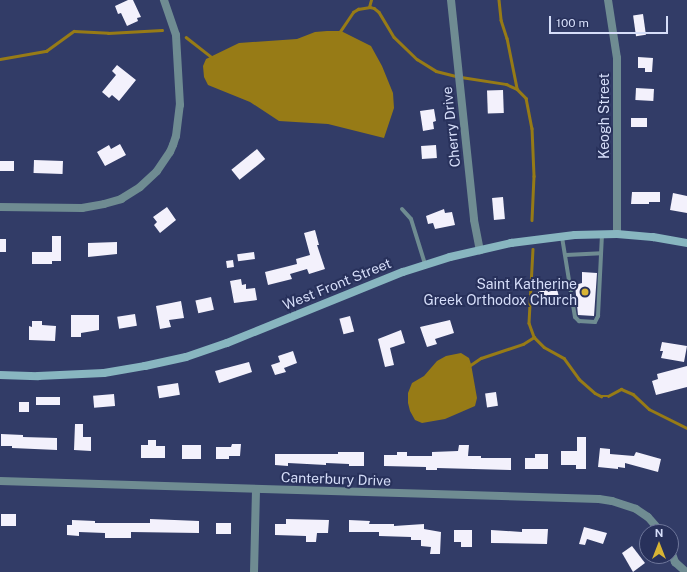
<!DOCTYPE html>
<style>
body{margin:0}
#map{position:relative;width:687px;height:572px;overflow:hidden;background:#323c67;font-family:"Public Sans",sans-serif}
div>[style]{position:absolute}
.water>*{inset:0;background:#977b16}
.stream>*{height:2.5px;margin:-1.25px;padding:0 1.25px;transform-origin:1.25px;border-radius:1.25px;background:#977b16}
.building>*{inset:0;background:#f3f1fc;transform-origin:0 0}
.lane>*{height:4px;margin:-2px;padding:0 2px;transform-origin:2px;border-radius:2px;background:#6f8c92}
.street>*{height:8px;margin:-4px;padding:0 4px;transform-origin:4px;border-radius:4px;background:#6f8c92}
.secondary>*{height:8px;margin:-4px;padding:0 4px;transform-origin:4px;border-radius:4px;background:#88b6c0}
.dots>*{width:11px;height:11px;translate:-50% -50%;box-sizing:border-box;border:2px solid #28315b;border-radius:50%}
span{translate:-50% -50%;white-space:nowrap;text-align:center;line-height:1.15;-webkit-text-stroke:4px #28315b;paint-order:stroke}
.street-label{font-size:14px;color:#d6def9}
.poi-label{font-size:14px;color:#d6def9}
.right{translate:-100% -50%;text-align:right}
.north{position:absolute;left:639px;top:524px;width:40px;height:40px;box-sizing:border-box;background:#28315b;border:1px solid #6e769a;border-radius:50%;rotate:0deg;font-size:11px;font-weight:700;line-height:16px;text-align:center;color:#d6def9}
.north::after{content:'';display:block;margin:auto;width:14px;height:18px;background:#d8b434;clip-path:polygon(50% 0,100% 100%,50% 72%,0 100%)}
.scale{position:absolute;left:549px;top:16px;width:119px;height:18px;box-sizing:border-box;border:2px solid #d6def9;border-top:0;padding-left:5px;font-size:12px;line-height:14px;white-space:nowrap;color:#d6def9;-webkit-text-stroke:3px #28315b;paint-order:stroke}
</style>
<div id="map">
<div class="water">
<i style="clip-path:polygon(327px 31px,341px 31px,371px 46px,382px 66px,393px 93px,394px 108px,384px 138px,328px 124px,279px 121px,250px 102px,208px 85px,204px 77px,203px 66px,206px 59px,239px 43px,297px 39px,315px 32px)"></i>
<i style="clip-path:polygon(461px 353px,469px 358px,471px 364px,477px 398px,475px 406px,445px 419px,422px 423px,415px 420px,410px 411px,408px 403px,408px 393px,412px 383px,424px 376px,437px 361px,446px 356px)"></i>
</div>
<div class="stream">
<i style="left:499px;top:0;width:20px;rotate:84deg"></i>
<i style="left:501px;top:20px;width:19px;rotate:72deg"></i>
<i style="left:507px;top:38px;width:51px;rotate:78.7deg"></i>
<i style="left:369px;top:7px;width:7px;rotate:-74deg"></i>
<i style="left:339px;top:33px;width:25px;rotate:-56deg"></i>
<i style="left:353px;top:12px;width:6px;rotate:-31deg"></i>
<i style="left:358px;top:9px;width:12px;rotate:-9deg"></i>
<i style="left:370px;top:7px;width:4px;rotate:14deg"></i>
<i style="left:374px;top:8px;width:6px;rotate:39deg"></i>
<i style="left:379px;top:12px;width:29px;rotate:59deg"></i>
<i style="left:394px;top:37px;width:32px;rotate:44deg"></i>
<i style="left:417px;top:59px;width:22px;rotate:32deg"></i>
<i style="left:436px;top:71px;width:21px;rotate:14deg"></i>
<i style="left:186px;top:37px;width:33px;rotate:38deg"></i>
<i style="left:0;top:59px;width:47px;rotate:-9.9deg"></i>
<i style="left:46px;top:51px;width:34px;rotate:-36deg"></i>
<i style="left:74px;top:31px;width:34px;rotate:3deg"></i>
<i style="left:108px;top:33px;width:54px;rotate:-3.2deg"></i>
<i style="left:461px;top:77px;width:46px;rotate:8.8deg"></i>
<i style="left:506px;top:84px;width:12px;rotate:24deg"></i>
<i style="left:517px;top:89px;width:13px;rotate:45deg"></i>
<i style="left:526px;top:98px;width:31px;rotate:79deg"></i>
<i style="left:532px;top:128px;width:48px;rotate:87.6deg"></i>
<i style="left:534px;top:176px;width:44px;rotate:92.6deg"></i>
<i style="left:533px;top:249px;width:74px;rotate:93.1deg"></i>
<i style="left:529px;top:323px;width:15px;rotate:70deg"></i>
<i style="left:534px;top:337px;width:14px;rotate:45deg"></i>
<i style="left:544px;top:347px;width:23px;rotate:29deg"></i>
<i style="left:564px;top:358px;width:26px;rotate:54deg"></i>
<i style="left:579px;top:379px;width:21px;rotate:41deg"></i>
<i style="left:595px;top:393px;width:7px;rotate:27deg"></i>
<i style="left:601px;top:396px;width:7px"></i>
<i style="left:608px;top:396px;width:15px;rotate:-28deg"></i>
<i style="left:621px;top:389px;width:13px;rotate:23deg"></i>
<i style="left:633px;top:394px;width:22px;rotate:43deg"></i>
<i style="left:649px;top:409px;width:42px;rotate:26.6deg"></i>
<i style="left:469px;top:366px;width:14px;rotate:-34deg"></i>
<i style="left:481px;top:358px;width:44px;rotate:-18.4deg"></i>
<i style="left:523px;top:344px;width:13px;rotate:-32deg"></i>
</div>
<div class="building">
<i style="clip-path:polygon(128px 0,133px 0,141px 17px,137px 18px,138px 21px,127px 26px,121px 13px,118px 14px,115px 6px)"></i>
<i style="left:643px;top:14px;width:21px;height:10px;rotate:82deg"></i>
<i style="clip-path:polygon(638px 57px,653px 58px,652px 72px,645px 72px,645px 68px,638px 68px)"></i>
<i style="clip-path:polygon(117px 65px,136px 80px,119px 101px,112px 95px,109px 98px,102px 92px,116px 75px,112px 71px)"></i>
<i style="left:636px;top:88px;width:18px;height:12px;rotate:3deg"></i>
<i style="left:503px;top:90px;width:23px;height:16px;rotate:88deg"></i>
<i style="clip-path:polygon(434px 109px,436px 121px,433px 122px,434px 129px,423px 131px,420px 111px)"></i>
<i style="left:631px;top:118px;width:16px;height:9px"></i>
<i style="clip-path:polygon(120px 144px,126px 155px,105px 166px,97px 152px,109px 145px,111px 149px)"></i>
<i style="left:436px;top:145px;width:13px;height:15px;rotate:86deg"></i>
<i style="left:257px;top:149px;width:13px;height:33px;rotate:51deg"></i>
<i style="left:34px;top:160px;width:29px;height:13px;rotate:2deg"></i>
<i style="left:0;top:161px;width:14px;height:10px"></i>
<i style="clip-path:polygon(632px 192px,660px 192px,660px 202px,649px 202px,649px 204px,631px 204px)"></i>
<i style="clip-path:polygon(673px 193px,687px 196px,687px 213px,670px 210px)"></i>
<i style="left:503px;top:197px;width:22px;height:11px;rotate:85deg"></i>
<i style="clip-path:polygon(167px 207px,176px 220px,160px 233px,154px 225px,157px 222px,153px 217px)"></i>
<i style="clip-path:polygon(444px 209px,445px 213px,452px 212px,455px 225px,435px 229px,433px 223px,428px 224px,426px 216px)"></i>
<i style="clip-path:polygon(315px 230px,319px 245px,317px 245px,325px 269px,309px 274px,307px 269px,290px 274px,292px 279px,268px 285px,265px 272px,297px 264px,296px 259px,310px 255px,304px 233px)"></i>
<i style="clip-path:polygon(52px 236px,61px 236px,61px 261px,52px 261px,52px 264px,32px 264px,32px 252px,52px 252px)"></i>
<i style="left:0;top:239px;width:6px;height:13px"></i>
<i style="clip-path:polygon(117px 242px,117px 254px,88px 257px,88px 243px)"></i>
<i style="left:254px;top:252px;width:7px;height:17px;rotate:82deg"></i>
<i style="left:233px;top:260px;width:7px;height:7px;rotate:82deg"></i>
<i style="clip-path:polygon(582px 272px,597px 273px,594px 316px,578px 315px,575px 285px,582px 283px)"></i>
<i style="clip-path:polygon(241px 279px,242px 285px,246px 284px,246px 289px,255px 288px,257px 300px,234px 303px,230px 281px)"></i>
<i style="clip-path:polygon(547px 289px,548px 292px,557px 289px,560px 301px,542px 306px,538px 292px)"></i>
<i style="left:211px;top:297px;width:13px;height:16px;rotate:77deg"></i>
<i style="clip-path:polygon(181px 301px,184px 318px,169px 320px,171px 327px,160px 329px,156px 306px)"></i>
<i style="left:135px;top:314px;width:12px;height:18px;rotate:81deg"></i>
<i style="clip-path:polygon(71px 315px,99px 315px,99px 330px,81px 333px,81px 337px,71px 337px)"></i>
<i style="left:350px;top:316px;width:16px;height:11px;rotate:75deg"></i>
<i style="clip-path:polygon(450px 320px,454px 333px,435px 339px,437px 344px,427px 347px,420px 327px)"></i>
<i style="clip-path:polygon(32px 321px,42px 321px,42px 325px,56px 326px,55px 341px,29px 340px,29px 326px,32px 327px)"></i>
<i style="clip-path:polygon(401px 330px,405px 343px,390px 348px,394px 365px,385px 367px,378px 339px)"></i>
<i style="clip-path:polygon(662px 342px,687px 346px,684px 362px,661px 358px,663px 351px,660px 351px)"></i>
<i style="clip-path:polygon(293px 351px,297px 363px,284px 368px,286px 372px,275px 375px,271px 365px,280px 362px,278px 356px)"></i>
<i style="clip-path:polygon(249px 362px,252px 372px,219px 383px,215px 371px)"></i>
<i style="clip-path:polygon(687px 366px,687px 387px,656px 395px,652px 381px,658px 379px,657px 374px)"></i>
<i style="left:178px;top:383px;width:12px;height:21px;rotate:81deg"></i>
<i style="left:496px;top:392px;width:14px;height:11px;rotate:82deg"></i>
<i style="left:114px;top:394px;width:12px;height:21px;rotate:85deg"></i>
<i style="left:36px;top:397px;width:24px;height:8px"></i>
<i style="left:19px;top:402px;width:10px;height:10px"></i>
<i style="clip-path:polygon(75px 424px,83px 424px,83px 437px,91px 437px,91px 451px,74px 450px)"></i>
<i style="clip-path:polygon(1px 434px,23px 435px,23px 437px,57px 438px,57px 450px,12px 448px,12px 446px,1px 446px)"></i>
<i style="clip-path:polygon(577px 437px,586px 437px,586px 469px,576px 469px,576px 465px,561px 465px,561px 451px,577px 451px)"></i>
<i style="clip-path:polygon(148px 440px,156px 440px,156px 446px,165px 446px,165px 458px,141px 458px,141px 445px,148px 445px)"></i>
<i style="clip-path:polygon(232px 444px,241px 444px,240px 456px,229px 456px,229px 459px,216px 459px,216px 447px,231px 447px)"></i>
<i style="left:182px;top:445px;width:19px;height:14px"></i>
<i style="clip-path:polygon(459px 445px,469px 445px,468px 456px,481px 456px,481px 458px,511px 458px,511px 470px,437px 468px,437px 470px,426px 470px,426px 467px,384px 466px,384px 455px,397px 455px,397px 452px,407px 452px,407px 456px,432px 456px,432px 452px,458px 451px)"></i>
<i style="clip-path:polygon(600px 448px,610px 449px,610px 454px,634px 456px,636px 452px,661px 459px,658px 472px,625px 463px,625px 468px,618px 467px,618px 469px,598px 467px)"></i>
<i style="clip-path:polygon(338px 452px,364px 452px,364px 466px,349px 466px,349px 464px,326px 463px,326px 465px,288px 463px,288px 466px,275px 465px,275px 454px,338px 454px)"></i>
<i style="clip-path:polygon(535px 454px,548px 454px,548px 469px,525px 469px,525px 458px,535px 458px)"></i>
<i style="left:16px;top:514px;width:12px;height:15px;rotate:90deg"></i>
<i style="clip-path:polygon(150px 519px,199px 521px,199px 533px,131px 532px,131px 538px,105px 538px,105px 533px,79px 532px,79px 536px,67px 535px,67px 525px,72px 525px,72px 520px,95px 521px,95px 523px,150px 523px)"></i>
<i style="clip-path:polygon(286px 519px,329px 520px,328px 533px,317px 533px,316px 542px,306px 542px,306px 536px,275px 535px,275px 524px,286px 524px)"></i>
<i style="clip-path:polygon(349px 520px,370px 521px,369px 524px,394px 524px,394px 526px,424px 524px,424px 529px,441px 532px,440px 554px,430px 554px,431px 547px,421px 546px,421px 540px,411px 540px,411px 537px,379px 536px,379px 532px,349px 532px)"></i>
<i style="left:216px;top:523px;width:15px;height:11px"></i>
<i style="clip-path:polygon(584px 527px,607px 533px,603px 544px,587px 539px,585px 545px,579px 544px)"></i>
<i style="clip-path:polygon(522px 529px,548px 529px,547px 544px,491px 543px,491px 530px,522px 532px)"></i>
<i style="clip-path:polygon(454px 530px,472px 530px,472px 547px,461px 547px,461px 542px,454px 542px)"></i>
<i style="clip-path:polygon(632px 546px,645px 563px,633px 572px,622px 553px)"></i>
</div>
<div class="lane">
<i style="left:402px;top:209px;width:13px;rotate:48deg"></i>
<i style="left:411px;top:219px;width:47px;rotate:72.7deg"></i>
<i style="left:562px;top:237px;width:81px;rotate:80.8deg"></i>
<i style="left:575px;top:317px;width:6px;rotate:45deg"></i>
<i style="left:579px;top:321px;width:16px;rotate:4deg"></i>
<i style="left:595px;top:322px;width:7px;rotate:-63deg"></i>
<i style="left:598px;top:316px;width:82px;rotate:-87.2deg"></i>
<i style="left:566px;top:255px;width:35px;rotate:-3deg"></i>
</div>
<div class="street">
<i style="left:451px;top:0;width:221px;rotate:84deg"></i>
<i style="left:474px;top:220px;width:31px;rotate:79deg"></i>
<i style="left:608px;top:0;width:59px;rotate:81.2deg"></i>
<i style="left:617px;top:58px;width:176px;rotate:90deg"></i>
<i style="left:0;top:207px;width:82px;rotate:0.7deg"></i>
<i style="left:82px;top:208px;width:22px;rotate:-10deg"></i>
<i style="left:104px;top:204px;width:18px;rotate:-16deg"></i>
<i style="left:121px;top:199px;width:22px;rotate:-32deg"></i>
<i style="left:140px;top:187px;width:23px;rotate:-43deg"></i>
<i style="left:157px;top:171px;width:23px;rotate:-56deg"></i>
<i style="left:170px;top:152px;width:8px;rotate:-67deg"></i>
<i style="left:173px;top:145px;width:9px;rotate:-72deg"></i>
<i style="left:176px;top:136px;width:31px;rotate:-83deg"></i>
<i style="left:180px;top:105px;width:70px;rotate:-93.3deg"></i>
<i style="left:176px;top:35px;width:37px;rotate:-109deg"></i>
<i style="left:0;top:481px;width:599px;rotate:1.72deg"></i>
<i style="left:599px;top:499px;width:13px;rotate:9deg"></i>
<i style="left:612px;top:501px;width:25px;rotate:18deg"></i>
<i style="left:636px;top:509px;width:14px;rotate:34deg"></i>
<i style="left:648px;top:517px;width:20px;rotate:49deg"></i>
<i style="left:671px;top:551px;width:12px;rotate:70deg"></i>
<i style="left:675px;top:562px;width:15px;rotate:42deg"></i>
<i style="left:254px;top:572px;width:82px;rotate:-88.6deg"></i>
</div>
<div class="secondary">
<i style="left:0;top:375px;width:38px;rotate:2deg"></i>
<i style="left:38px;top:376px;width:66px;rotate:-2.6deg"></i>
<i style="left:104px;top:373px;width:42px;rotate:-9.7deg"></i>
<i style="left:145px;top:366px;width:42px;rotate:-12.4deg"></i>
<i style="left:186px;top:357px;width:43px;rotate:-18.9deg"></i>
<i style="left:227px;top:343px;width:190px;rotate:-22deg"></i>
<i style="left:403px;top:272px;width:49px;rotate:-17.7deg"></i>
<i style="left:450px;top:257px;width:63px;rotate:-12.9deg"></i>
<i style="left:511px;top:243px;width:64px;rotate:-7.1deg"></i>
<i style="left:575px;top:235px;width:42px;rotate:-1.4deg"></i>
<i style="left:617px;top:234px;width:36px;rotate:5deg"></i>
<i style="left:653px;top:237px;width:35px;rotate:10deg"></i>
</div>
<div class="dots">
<i style="left:585px;top:292px;background:#d8b434"></i>
</div>
<div class="street-label">
<span style="left:604px;top:116px;rotate:-90deg">Keogh Street</span>
<span style="left:451px;top:127px;rotate:-96deg">Cherry Drive</span>
<span style="left:337px;top:284px;rotate:-22deg">West Front Street</span>
<span style="left:336px;top:479px;rotate:2deg">Canterbury Drive</span>
</div>
<div class="poi-label">
<span class="right" style="left:577px;top:292px">Saint Katherine<br>Greek Orthodox Church</span>
</div>
<div class="north">N</div>
<div class="scale">100 m</div>
</div>
